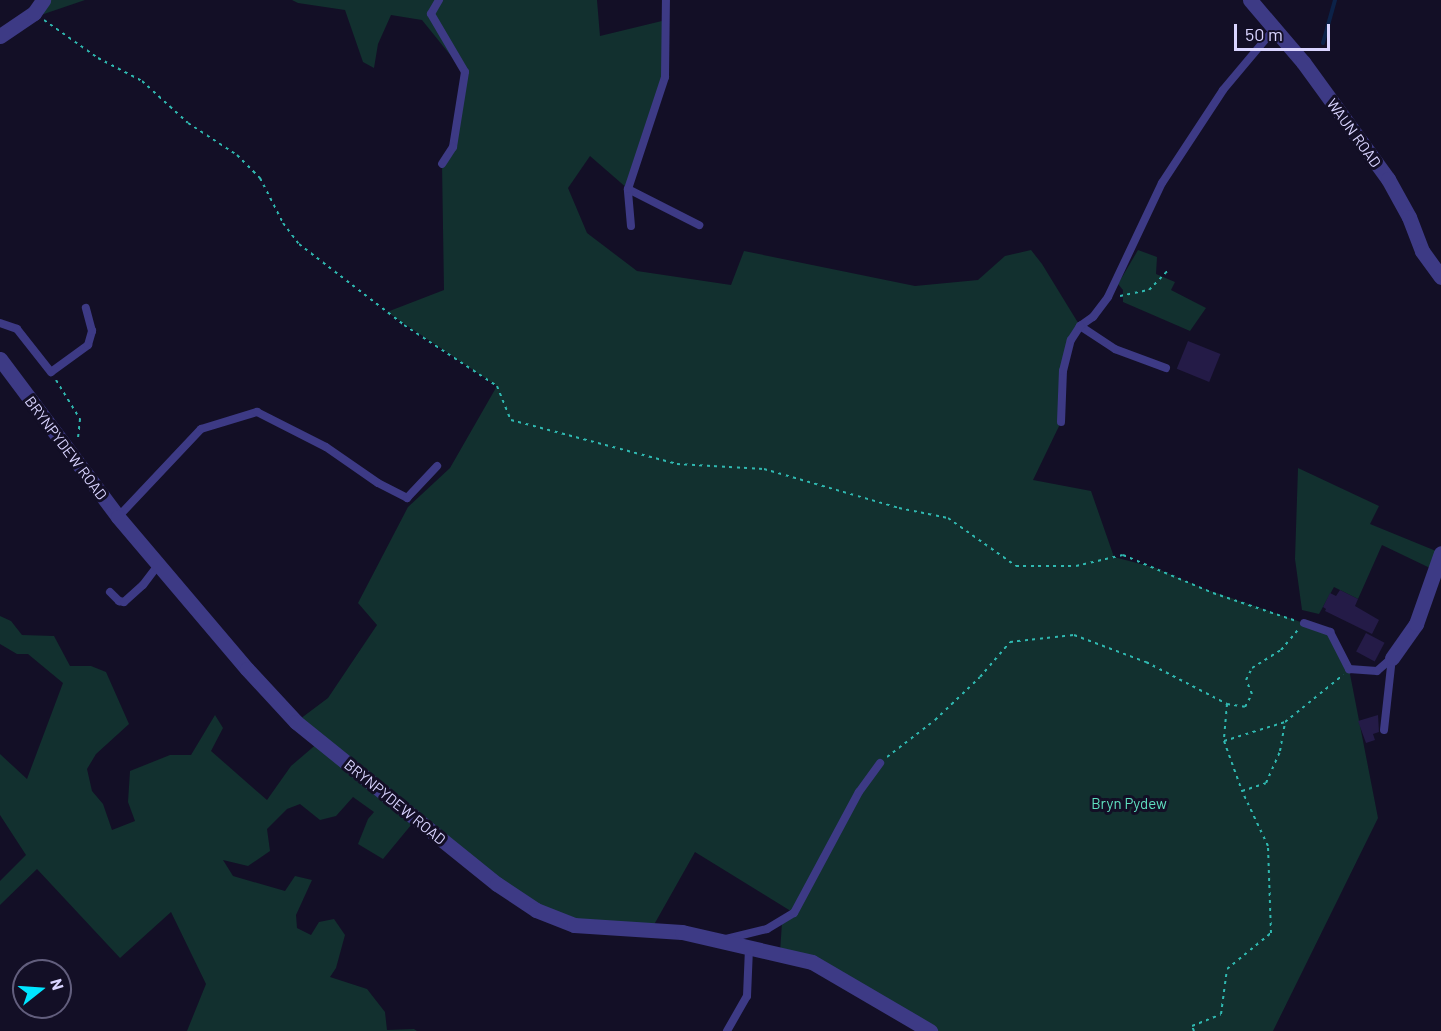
<!DOCTYPE html>
<style>
body{margin:0}
#map{position:relative;width:1441px;height:1031px;overflow:hidden;background:#130f26;font-family:Barlow,sans-serif}
div>[style]{position:absolute}
.green>*{inset:0;background:#12302f}
.stream>*{height:4px;margin:-2px;padding:0 2px;transform-origin:2px;border-radius:2px;background:#0c2248}
.building>*{inset:0;background:#241b47;transform-origin:0 0}
.path>*{height:2px;margin-top:-1px;transform-origin:0;background:repeating-linear-gradient(90deg,#2fb8b0 0 3px,transparent 0 7.5px)}
.lane>*{height:8px;margin:-4px;padding:0 4px;transform-origin:4px;border-radius:4px;background:#3d3a85}
.street>*{height:15px;margin:-7.5px;padding:0 7.5px;transform-origin:7.5px;border-radius:7.5px;background:#3d3a85}
span{translate:-50% -50%;white-space:nowrap;text-align:center;line-height:1.15;-webkit-text-stroke:6px #130f26;paint-order:stroke}
.street-label{font-size:15px;color:#d9d4ff}
.park-label{font-size:15px;color:#5fe0c0}
.north{position:absolute;left:12px;top:959px;width:60px;height:60px;box-sizing:border-box;background:#130f26;border:2px solid #625e7d;border-radius:50%;rotate:73deg;font-size:16px;font-weight:700;line-height:24px;text-align:center;color:#d9d4ff}
.north::after{content:'';display:block;margin:auto;width:21px;height:27px;background:#00e5ff;clip-path:polygon(50% 0,100% 100%,50% 72%,0 100%)}
.scale{position:absolute;left:1234px;top:24px;width:96px;height:27px;box-sizing:border-box;border:3px solid #d9d4ff;border-top:0;padding-left:8px;font-size:18px;line-height:21px;white-space:nowrap;color:#d9d4ff;-webkit-text-stroke:4px #130f26;paint-order:stroke}
</style>
<div id="map">
<div class="green">
<i style="clip-path:polygon(51px 0,85px 0,38px 16px)"></i>
<i style="clip-path:polygon(292px 0,597px 0,600px 36px,666px 20px,665px 77px,628px 189px,590px 156px,568px 188px,587px 233px,637px 271px,731px 285px,744px 251px,915px 286px,978px 280px,1005px 256px,1031px 250px,1042px 264px,1080px 326px,1063px 371px,1061px 422px,1033px 480px,1091px 491px,1114px 557px,1156px 568px,1202px 588px,1330px 632px,1349px 669px,1378px 818px,1273px 1031px,930px 1031px,780px 953px,782px 922px,794px 913px,695px 852px,651px 930px,558px 921px,416px 819px,383px 859px,358px 844px,368px 819px,374px 812px,353px 797px,336px 816px,320px 820px,300px 804px,287px 809px,267px 829px,270px 851px,248px 866px,223px 860px,233px 876px,285px 891px,295px 876px,312px 880px,296px 915px,297px 928px,311px 935px,319px 922px,334px 919px,345px 935px,336px 968px,330px 977px,367px 989px,385px 1012px,387px 1030px,414px 1029px,417px 1031px,187px 1031px,206px 984px,171px 912px,120px 958px,37px 869px,0 905px,0 881px,26px 855px,0 815px,0 754px,27px 779px,63px 683px,28px 654px,17px 654px,0 644px,0 616px,11px 621px,22px 635px,54px 636px,70px 666px,91px 666px,106px 672px,129px 724px,96px 754px,87px 769px,92px 791px,103px 804px,112px 830px,135px 821px,128px 802px,130px 771px,170px 755px,191px 755px,215px 715px,223px 728px,211px 751px,267px 800px,291px 766px,319px 742px,296px 722px,328px 698px,377px 625px,358px 603px,408px 507px,450px 468px,497px 386px,387px 312px,444px 290px,442px 164px,453px 146px,464px 72px,422px 20px,391px 15px,378px 44px,374px 68px,363px 62px,345px 10px,298px 3px)"></i>
<i style="clip-path:polygon(1138px 250px,1157px 257px,1156px 274px,1175px 282px,1171px 290px,1206px 308px,1190px 331px,1123px 302px,1123px 290px,1118px 284px)"></i>
<i style="clip-path:polygon(1298px 468px,1379px 506px,1370px 524px,1436px 551px,1430px 568px,1382px 545px,1358px 599px,1334px 587px,1319px 614px,1302px 610px,1295px 559px)"></i>
</div>
<div class="stream">
<i style="left:1323px;top:43px;width:45px;rotate:-74.4deg"></i>
</div>
<div class="building">
<i style="left:1188px;top:341px;width:35px;height:30px;rotate:22deg"></i>
<i style="clip-path:polygon(1340px 590px,1358px 599px,1355px 606px,1379px 620px,1372px 634px,1325px 611px,1326px 609px,1323px 607px,1330px 593px,1336px 596px)"></i>
<i style="left:1366px;top:633px;width:21px;height:21px;rotate:28deg"></i>
<i style="clip-path:polygon(1378px 715px,1379px 732px,1373px 734px,1375px 740px,1366px 743px,1358px 721px)"></i>
</div>
<div class="path">
<i style="left:44px;top:20px;width:66px;rotate:35.1deg"></i>
<i style="left:98px;top:58px;width:50px;rotate:27.6deg"></i>
<i style="left:142px;top:81px;width:62px;rotate:42.4deg"></i>
<i style="left:188px;top:123px;width:59px;rotate:33.1deg"></i>
<i style="left:237px;top:155px;width:33px;rotate:45deg"></i>
<i style="left:260px;top:178px;width:51px;rotate:62.9deg"></i>
<i style="left:283px;top:223px;width:26px;rotate:53deg"></i>
<i style="left:299px;top:244px;width:133px;rotate:37.6deg"></i>
<i style="left:404px;top:325px;width:111px;rotate:33.3deg"></i>
<i style="left:497px;top:386px;width:37px;rotate:68deg"></i>
<i style="left:511px;top:420px;width:172px;rotate:14.8deg"></i>
<i style="left:677px;top:464px;width:87px;rotate:3.3deg"></i>
<i style="left:764px;top:469px;width:141px;rotate:16.1deg"></i>
<i style="left:899px;top:508px;width:50px;rotate:11.5deg"></i>
<i style="left:948px;top:518px;width:83px;rotate:35.2deg"></i>
<i style="left:1016px;top:566px;width:60px"></i>
<i style="left:1076px;top:566px;width:48px;rotate:-13.2deg"></i>
<i style="left:1123px;top:555px;width:98px;rotate:22.9deg"></i>
<i style="left:1213px;top:593px;width:88px;rotate:18.6deg"></i>
<i style="left:1120px;top:296px;width:30px;rotate:-12deg"></i>
<i style="left:1149px;top:290px;width:28px;rotate:-46deg"></i>
<i style="left:56px;top:380px;width:46px;rotate:58.4deg"></i>
<i style="left:80px;top:419px;width:20px;rotate:96deg"></i>
<i style="left:1227px;top:704px;width:37px;rotate:95deg"></i>
<i style="left:1224px;top:741px;width:64px;rotate:-17.3deg"></i>
<i style="left:1285px;top:722px;width:75px;rotate:-39deg"></i>
<i style="left:1224px;top:741px;width:53px;rotate:70.2deg"></i>
<i style="left:1242px;top:791px;width:25px;rotate:-18deg"></i>
<i style="left:1266px;top:783px;width:35px;rotate:-66deg"></i>
<i style="left:1280px;top:751px;width:29px;rotate:-80deg"></i>
<i style="left:887px;top:757px;width:61px;rotate:-37.6deg"></i>
<i style="left:935px;top:720px;width:62px;rotate:-43.7deg"></i>
<i style="left:980px;top:677px;width:46px;rotate:-49.4deg"></i>
<i style="left:1010px;top:642px;width:64px;rotate:-6.2deg"></i>
<i style="left:1074px;top:635px;width:77px;rotate:20.6deg"></i>
<i style="left:1146px;top:662px;width:91px;rotate:27.4deg"></i>
<i style="left:1227px;top:704px;width:18px;rotate:9deg"></i>
<i style="left:1245px;top:707px;width:15px;rotate:-62deg"></i>
<i style="left:1252px;top:694px;width:15px;rotate:-113deg"></i>
<i style="left:1246px;top:680px;width:13px;rotate:-63deg"></i>
<i style="left:1252px;top:668px;width:34px;rotate:-32deg"></i>
<i style="left:1281px;top:650px;width:26px;rotate:-50deg"></i>
<i style="left:1194px;top:1031px;width:5px;rotate:-112deg"></i>
<i style="left:1192px;top:1026px;width:31px;rotate:-22deg"></i>
<i style="left:1221px;top:1014px;width:45px;rotate:-82.4deg"></i>
<i style="left:1227px;top:969px;width:57px;rotate:-39.3deg"></i>
<i style="left:1271px;top:933px;width:87px;rotate:-92deg"></i>
<i style="left:1268px;top:846px;width:61px;rotate:-115.3deg"></i>
</div>
<div class="lane">
<i style="left:439px;top:0;width:16px;rotate:120deg"></i>
<i style="left:431px;top:14px;width:67px;rotate:59.6deg"></i>
<i style="left:465px;top:72px;width:76px;rotate:99.1deg"></i>
<i style="left:453px;top:147px;width:20px;rotate:123deg"></i>
<i style="left:628px;top:189px;width:80px;rotate:26.9deg"></i>
<i style="left:631px;top:226px;width:37px;rotate:-95deg"></i>
<i style="left:628px;top:189px;width:118px;rotate:-71.7deg"></i>
<i style="left:665px;top:77px;width:77px;rotate:-89.3deg"></i>
<i style="left:0;top:323px;width:18px;rotate:19deg"></i>
<i style="left:17px;top:329px;width:55px;rotate:51.7deg"></i>
<i style="left:51px;top:372px;width:46px;rotate:-36.1deg"></i>
<i style="left:88px;top:345px;width:15px;rotate:-74deg"></i>
<i style="left:92px;top:331px;width:24px;rotate:-105deg"></i>
<i style="left:1166px;top:368px;width:54px;rotate:-159.6deg"></i>
<i style="left:1115px;top:349px;width:42px;rotate:-146.7deg"></i>
<i style="left:1080px;top:326px;width:16px;rotate:-35deg"></i>
<i style="left:1093px;top:317px;width:25px;rotate:-53deg"></i>
<i style="left:1108px;top:297px;width:126px;rotate:-64.7deg"></i>
<i style="left:1162px;top:183px;width:111px;rotate:-56.7deg"></i>
<i style="left:1223px;top:90px;width:81px;rotate:-50deg"></i>
<i style="left:1061px;top:422px;width:51px;rotate:-87.8deg"></i>
<i style="left:1063px;top:371px;width:32px;rotate:-76deg"></i>
<i style="left:1071px;top:340px;width:17px;rotate:-57deg"></i>
<i style="left:118px;top:517px;width:121px;rotate:-46.7deg"></i>
<i style="left:201px;top:429px;width:59px;rotate:-16.9deg"></i>
<i style="left:257px;top:412px;width:77px;rotate:26.9deg"></i>
<i style="left:326px;top:447px;width:63px;rotate:34.7deg"></i>
<i style="left:378px;top:483px;width:33px;rotate:27deg"></i>
<i style="left:407px;top:498px;width:44px;rotate:-46.8deg"></i>
<i style="left:110px;top:592px;width:13px;rotate:45deg"></i>
<i style="left:119px;top:601px;width:5px;rotate:11deg"></i>
<i style="left:124px;top:602px;width:25px;rotate:-42deg"></i>
<i style="left:143px;top:585px;width:25px;rotate:-53deg"></i>
<i style="left:1304px;top:623px;width:28px;rotate:19deg"></i>
<i style="left:1330px;top:632px;width:42px;rotate:62.8deg"></i>
<i style="left:1349px;top:669px;width:28px;rotate:4deg"></i>
<i style="left:1377px;top:671px;width:20px;rotate:-41deg"></i>
<i style="left:1384px;top:730px;width:72px;rotate:-83.7deg"></i>
<i style="left:726px;top:939px;width:42px;rotate:-13.7deg"></i>
<i style="left:767px;top:929px;width:31px;rotate:-31deg"></i>
<i style="left:794px;top:913px;width:137px;rotate:-61.8deg"></i>
<i style="left:859px;top:792px;width:36px;rotate:-54deg"></i>
<i style="left:727px;top:1031px;width:40px;rotate:-60.3deg"></i>
<i style="left:747px;top:996px;width:47px;rotate:-87.6deg"></i>
</div>
<div class="street">
<i style="left:1250px;top:0;width:82px;rotate:49.5deg"></i>
<i style="left:1303px;top:62px;width:145px;rotate:54deg"></i>
<i style="left:1388px;top:179px;width:43px;rotate:61.1deg"></i>
<i style="left:1409px;top:217px;width:36px;rotate:69deg"></i>
<i style="left:1422px;top:251px;width:32px;rotate:54deg"></i>
<i style="left:0;top:36px;width:41px;rotate:-34.1deg"></i>
<i style="left:34px;top:13px;width:16px;rotate:-55deg"></i>
<i style="left:0;top:359px;width:197px;rotate:53.2deg"></i>
<i style="left:118px;top:517px;width:199px;rotate:49.7deg"></i>
<i style="left:247px;top:669px;width:72px;rotate:47.2deg"></i>
<i style="left:296px;top:722px;width:258px;rotate:38.9deg"></i>
<i style="left:497px;top:884px;width:47px;rotate:33.7deg"></i>
<i style="left:536px;top:910px;width:41px;rotate:21.5deg"></i>
<i style="left:574px;top:925px;width:108px;rotate:3.7deg"></i>
<i style="left:682px;top:932px;width:133px;rotate:13deg"></i>
<i style="left:812px;top:962px;width:137px;rotate:30.3deg"></i>
<i style="left:1392px;top:658px;width:42px;rotate:-54.8deg"></i>
<i style="left:1416px;top:624px;width:75px;rotate:-70.6deg"></i>
</div>
<div class="street-label">
<span style="left:1354px;top:133px;rotate:54deg">WAUN ROAD</span>
<span style="left:66px;top:448px;rotate:53deg">BRYNPYDEW ROAD</span>
<span style="left:395px;top:802px;rotate:39deg">BRYNPYDEW ROAD</span>
</div>
<div class="park-label">
<span style="left:1129px;top:804px">Bryn Pydew</span>
</div>
<div class="north">N</div>
<div class="scale">50 m</div>
</div>
